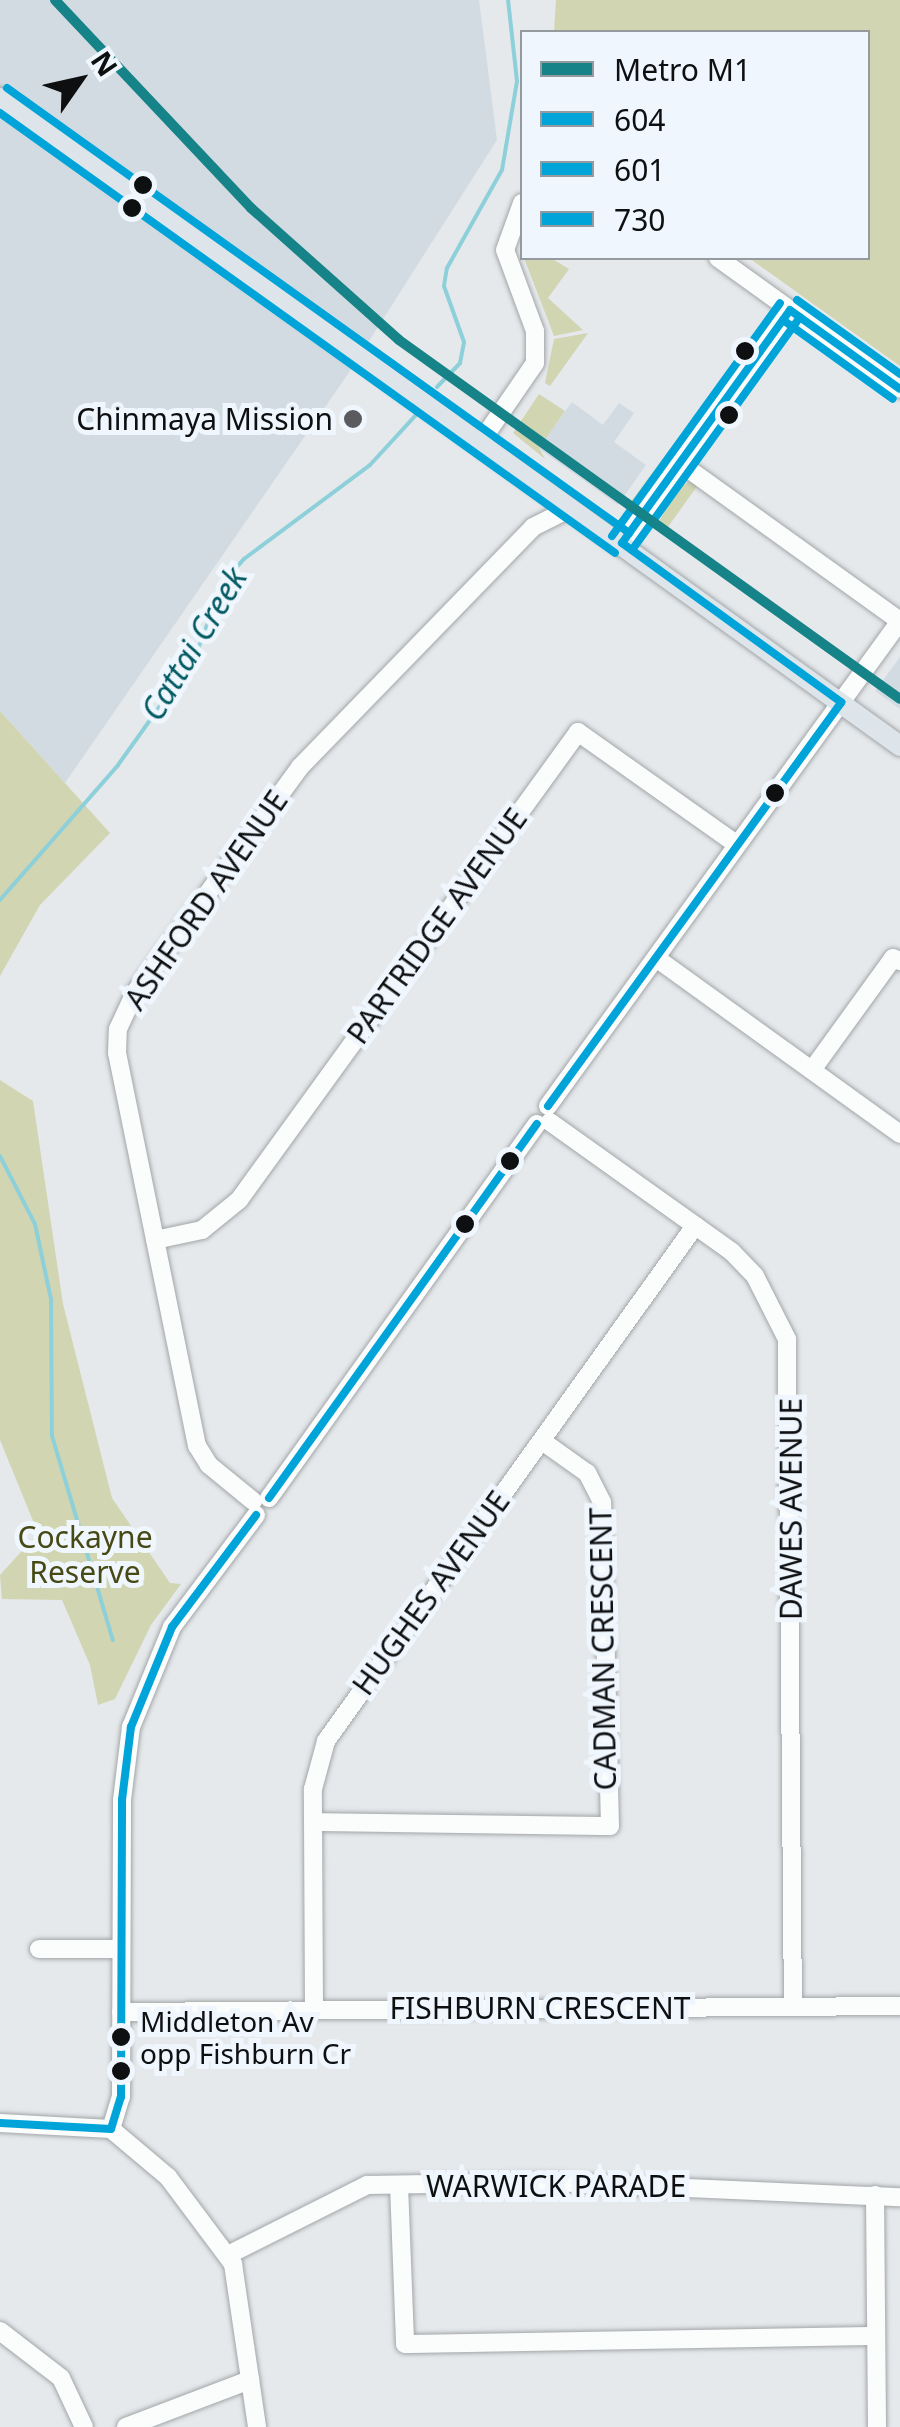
<!DOCTYPE html>
<style>
body{margin:0}
#map{position:relative;width:900px;height:2427px;overflow:hidden;background:#e5e9ec;font-family:"Noto Sans",sans-serif}
div>[style]{position:absolute}
.built>*{inset:0;background:#d3dbe2}
.green>*{inset:0;background:#d1d5b2}
.stream>*{height:4px;margin:-2px;padding:0 2px;transform-origin:2px;border-radius:2px;background:#8ed0da}
.roads{filter:drop-shadow(0 0 2px #a3a6a8) drop-shadow(0 0 2px #a3a6a8)}
.minor>*{height:18px;margin:-9px;padding:0 9px;transform-origin:9px;border-radius:9px;background:#fbfcfc}
.major>*{height:20px;margin:-10px;padding:0 10px;transform-origin:10px;border-radius:10px;background:#dde5ea}
.bus-1>*{height:8px;margin:-4px;padding:0 4px;transform-origin:4px;border-radius:4px;background:#01a4d9}
.bus-2>*{height:8px;margin:-4px;padding:0 4px;transform-origin:4px;border-radius:4px;background:#01a4d9}
.bus-3>*{height:8px;margin:-4px;padding:0 4px;transform-origin:4px;border-radius:4px;background:#01a4d9}
.metro-1>*{height:10px;margin:-5px;padding:0 5px;transform-origin:5px;border-radius:5px;background:#168388}
.dots>*{width:28px;height:28px;translate:-50% -50%;box-sizing:border-box;border:5px solid #eff6fd;border-radius:50%}
span{translate:-50% -50%;white-space:nowrap;text-align:center;line-height:1.15;-webkit-text-stroke:10px #eff6fd;paint-order:stroke}
.bus-label{font-size:28px;color:#0d0f11}
.left{translate:0 -50%;text-align:left}
.poi-label{font-size:30px;color:#0d0f11}
.right{translate:-100% -50%;text-align:right}
.street-label{font-size:30px;color:#0d0f11}
.park-label{font-size:30px;color:#474915}
.water-label{font-size:32px;color:#015961;font-style:italic}
.legend{position:absolute;left:520px;top:30px;width:350px;height:230px;box-sizing:border-box;background:#eff6fd;border:2px solid #959a9f;margin:0;padding:12px 18px;list-style:none;font-size:30px;color:#0d0f11}
.legend li{display:flex;align-items:center;gap:20px;height:50px}
.legend b{width:50px;border:2px solid #959a9f}
.north{position:absolute;left:30px;top:30px;width:100px;height:100px;-webkit-text-stroke:8px #eff6fd;paint-order:stroke;rotate:56deg;font-size:28px;font-weight:700;line-height:40px;text-align:center;color:#0d0f11}
.north::after{content:'';display:block;margin:auto;width:35px;height:45px;background:#0d0f11;clip-path:polygon(50% 0,100% 100%,50% 72%,0 100%)}
</style>
<div id="map">
<div class="built">
<i style="clip-path:polygon(0 0,479px 0,497px 140px,350px 371px,65px 783px,0 711px)"></i>
<i style="clip-path:polygon(572px 402px,603px 425px,619px 403px,634px 413px,614px 442px,646px 465px,618px 505px,538px 448px)"></i>
<i style="clip-path:polygon(900px 657px,900px 709px,875px 691px)"></i>
</div>
<div class="green">
<i style="clip-path:polygon(556px 0,900px 0,900px 366px,749px 258px,868px 258px,868px 32px,554px 32px)"></i>
<i style="clip-path:polygon(524px 258px,551px 258px,569px 269px,548px 298px,583px 330px,554px 336px)"></i>
<i style="clip-path:polygon(588px 333px,550px 386px,545px 383px,554px 339px)"></i>
<i style="clip-path:polygon(539px 394px,565px 411px,539px 448px,545px 459px,513px 433px)"></i>
<i style="clip-path:polygon(679px 437px,684px 441px,633px 507px,629px 504px)"></i>
<i style="clip-path:polygon(688px 482px,698px 485px,665px 531px,660px 520px,676px 490px)"></i>
<i style="clip-path:polygon(0 711px,110px 833px,40px 905px,0 976px)"></i>
<i style="clip-path:polygon(0 1080px,33px 1101px,63px 1304px,112px 1498px,170px 1583px,181px 1584px,151px 1625px,115px 1699px,98px 1705px,90px 1665px,62px 1600px,2px 1599px,0 1575px,38px 1533px,0 1440px)"></i>
</div>
<div class="stream">
<i style="left:437px;top:387px;width:33px;rotate:-46deg"></i>
<i style="left:460px;top:363px;width:21px;rotate:-79deg"></i>
<i style="left:464px;top:342px;width:59px;rotate:-109.7deg"></i>
<i style="left:444px;top:286px;width:18px;rotate:-81deg"></i>
<i style="left:447px;top:268px;width:112px;rotate:-60.7deg"></i>
<i style="left:502px;top:170px;width:90px;rotate:-80.4deg"></i>
<i style="left:517px;top:81px;width:81px;rotate:-96.3deg"></i>
<i style="left:0;top:900px;width:179px;rotate:-48.8deg"></i>
<i style="left:118px;top:765px;width:133px;rotate:-54.5deg"></i>
<i style="left:195px;top:657px;width:79px;rotate:-69.3deg"></i>
<i style="left:223px;top:583px;width:32px;rotate:-49deg"></i>
<i style="left:244px;top:559px;width:157px;rotate:-36.7deg"></i>
<i style="left:370px;top:465px;width:67px;rotate:-47.4deg"></i>
<i style="left:0;top:1156px;width:76px;rotate:62.8deg"></i>
<i style="left:35px;top:1224px;width:77px;rotate:78deg"></i>
<i style="left:51px;top:1299px;width:137px;rotate:89.6deg"></i>
<i style="left:52px;top:1436px;width:213px;rotate:73.4deg"></i>
</div>
<div class="roads">
<div class="minor">
<i style="left:718px;top:258px;width:224px;rotate:35.7deg"></i>
<i style="left:480px;top:443px;width:97px;rotate:-55.5deg"></i>
<i style="left:535px;top:363px;width:32px;rotate:-90deg"></i>
<i style="left:535px;top:331px;width:86px;rotate:-110.3deg"></i>
<i style="left:505px;top:250px;width:50px;rotate:-70.1deg"></i>
<i style="left:680px;top:463px;width:271px;rotate:35.7deg"></i>
<i style="left:622px;top:543px;width:287px;rotate:-54.2deg"></i>
<i style="left:656px;top:958px;width:301px;rotate:35.8deg"></i>
<i style="left:812px;top:1070px;width:138px;rotate:-54.1deg"></i>
<i style="left:893px;top:958px;width:8px;rotate:23deg"></i>
<i style="left:548px;top:1106px;width:599px;rotate:-54.03deg"></i>
<i style="left:550px;top:1122px;width:224px;rotate:35.5deg"></i>
<i style="left:732px;top:1252px;width:33px;rotate:46deg"></i>
<i style="left:755px;top:1276px;width:71px;rotate:63.1deg"></i>
<i style="left:787px;top:1339px;width:668px;rotate:89.49deg"></i>
<i style="left:155px;top:1240px;width:48px;rotate:-12deg"></i>
<i style="left:202px;top:1230px;width:48px;rotate:-39deg"></i>
<i style="left:239px;top:1200px;width:578px;rotate:-54.08deg"></i>
<i style="left:578px;top:732px;width:194px;rotate:35.3deg"></i>
<i style="left:269px;top:1498px;width:460px;rotate:-54.4deg"></i>
<i style="left:253px;top:1501px;width:57px;rotate:-140.7deg"></i>
<i style="left:209px;top:1465px;width:22px;rotate:-122deg"></i>
<i style="left:197px;top:1446px;width:401px;rotate:-101.5deg"></i>
<i style="left:117px;top:1053px;width:24px;rotate:-88deg"></i>
<i style="left:118px;top:1029px;width:38px;rotate:-65deg"></i>
<i style="left:134px;top:994px;width:281px;rotate:-53.8deg"></i>
<i style="left:300px;top:767px;width:334px;rotate:-45.8deg"></i>
<i style="left:533px;top:527px;width:42px;rotate:-26.6deg"></i>
<i style="left:313px;top:1822px;width:297px;rotate:0.8deg"></i>
<i style="left:610px;top:1826px;width:324px;rotate:-91.4deg"></i>
<i style="left:602px;top:1502px;width:33px;rotate:-117deg"></i>
<i style="left:587px;top:1473px;width:55px;rotate:-144.6deg"></i>
<i style="left:39px;top:1949px;width:80px"></i>
<i style="left:314px;top:2010px;width:221px;rotate:-90.3deg"></i>
<i style="left:313px;top:1789px;width:50px;rotate:-74.8deg"></i>
<i style="left:326px;top:1741px;width:634px;rotate:-54.38deg"></i>
<i style="left:121px;top:2012px;width:779px;rotate:-0.44deg"></i>
<i style="left:0;top:2123px;width:111px;rotate:3.1deg"></i>
<i style="left:111px;top:2129px;width:75px;rotate:40.1deg"></i>
<i style="left:168px;top:2177px;width:109px;rotate:53.2deg"></i>
<i style="left:233px;top:2264px;width:165px;rotate:81.6deg"></i>
<i style="left:111px;top:2129px;width:34px;rotate:-73deg"></i>
<i style="left:121px;top:2097px;width:297px;rotate:-89.8deg"></i>
<i style="left:122px;top:1800px;width:74px;rotate:-83deg"></i>
<i style="left:131px;top:1727px;width:108px;rotate:-67.7deg"></i>
<i style="left:172px;top:1627px;width:140px;rotate:-53.1deg"></i>
<i style="left:399px;top:2185px;width:159px;rotate:87.8deg"></i>
<i style="left:405px;top:2344px;width:470px;rotate:-1deg"></i>
<i style="left:875px;top:2195px;width:232px;rotate:89.5deg"></i>
<i style="left:228px;top:2255px;width:156px;rotate:-26.7deg"></i>
<i style="left:367px;top:2185px;width:184px;rotate:-0.9deg"></i>
<i style="left:551px;top:2182px;width:349px;rotate:2.5deg"></i>
<i style="left:0;top:2331px;width:77px;rotate:37.6deg"></i>
<i style="left:61px;top:2378px;width:54px;rotate:64.9deg"></i>
<i style="left:126px;top:2427px;width:133px;rotate:-20.8deg"></i>
</div>
<div class="major">
<i style="left:0;top:98px;width:1109px;rotate:35.75deg"></i>
</div>
</div>
<div class="bus-1">
<i style="left:790px;top:310px;width:135px;rotate:35.7deg"></i>
<i style="left:622px;top:543px;width:287px;rotate:-54.2deg"></i>
<i style="left:622px;top:543px;width:271px;rotate:36deg"></i>
<i style="left:548px;top:1106px;width:499px;rotate:-54deg"></i>
<i style="left:269px;top:1498px;width:460px;rotate:-54.4deg"></i>
<i style="left:0;top:2123px;width:111px;rotate:3.1deg"></i>
<i style="left:111px;top:2129px;width:34px;rotate:-73deg"></i>
<i style="left:121px;top:2097px;width:297px;rotate:-89.8deg"></i>
<i style="left:122px;top:1800px;width:74px;rotate:-83deg"></i>
<i style="left:131px;top:1727px;width:108px;rotate:-67.7deg"></i>
<i style="left:172px;top:1627px;width:140px;rotate:-53.1deg"></i>
</div>
<div class="bus-2">
<i style="left:0;top:113px;width:756px;rotate:35.58deg"></i>
<i style="left:783px;top:320px;width:135px;rotate:35.7deg"></i>
<i style="left:632px;top:550px;width:287px;rotate:-54.2deg"></i>
</div>
<div class="bus-3">
<i style="left:7px;top:88px;width:765px;rotate:35.58deg"></i>
<i style="left:797px;top:300px;width:127px;rotate:35.7deg"></i>
<i style="left:612px;top:536px;width:287px;rotate:-54.2deg"></i>
</div>
<div class="metro-1">
<i style="left:55px;top:0;width:286px;rotate:46.7deg"></i>
<i style="left:251px;top:208px;width:198px;rotate:41.7deg"></i>
<i style="left:399px;top:340px;width:616px;rotate:35.62deg"></i>
</div>
<div class="dots">
<i style="left:143px;top:185px;background:#0d0f11"></i>
<i style="left:132px;top:208px;background:#0d0f11"></i>
<i style="left:745px;top:351px;background:#0d0f11"></i>
<i style="left:729px;top:415px;background:#0d0f11"></i>
<i style="left:353px;top:419px;background:#595b5e"></i>
<i style="left:775px;top:793px;background:#0d0f11"></i>
<i style="left:510px;top:1161px;background:#0d0f11"></i>
<i style="left:465px;top:1224px;background:#0d0f11"></i>
<i style="left:121px;top:2037px;background:#0d0f11"></i>
<i style="left:121px;top:2071px;background:#0d0f11"></i>
</div>
<div class="bus-label">
<span class="left" style="left:140px;top:2037px">Middleton Av<br>opp Fishburn Cr</span>
</div>
<div class="poi-label">
<span class="right" style="left:333px;top:419px">Chinmaya Mission</span>
</div>
<div class="street-label">
<span style="left:206px;top:900px;rotate:-55deg">ASHFORD AVENUE</span>
<span style="left:437px;top:926px;rotate:-54deg">PARTRIDGE AVENUE</span>
<span style="left:791px;top:1509px;rotate:-90deg">DAWES AVENUE</span>
<span style="left:431px;top:1593px;rotate:-54deg">HUGHES AVENUE</span>
<span style="left:603px;top:1649px;rotate:-91deg">CADMAN CRESCENT</span>
<span style="left:540px;top:2008px">FISHBURN CRESCENT</span>
<span style="left:556px;top:2186px">WARWICK PARADE</span>
</div>
<div class="park-label">
<span style="left:85px;top:1554px">Cockayne<br>Reserve</span>
</div>
<div class="water-label">
<span style="left:194px;top:644px;rotate:-59deg">Cattai Creek</span>
</div>
<ul class="legend">
<li><b style="height:12px;background:#168388"></b>Metro M1</li>
<li><b style="height:12px;background:#01a4d9"></b>604</li>
<li><b style="height:12px;background:#01a4d9"></b>601</li>
<li><b style="height:12px;background:#01a4d9"></b>730</li>
</ul>
<div class="north">N</div>
</div>
